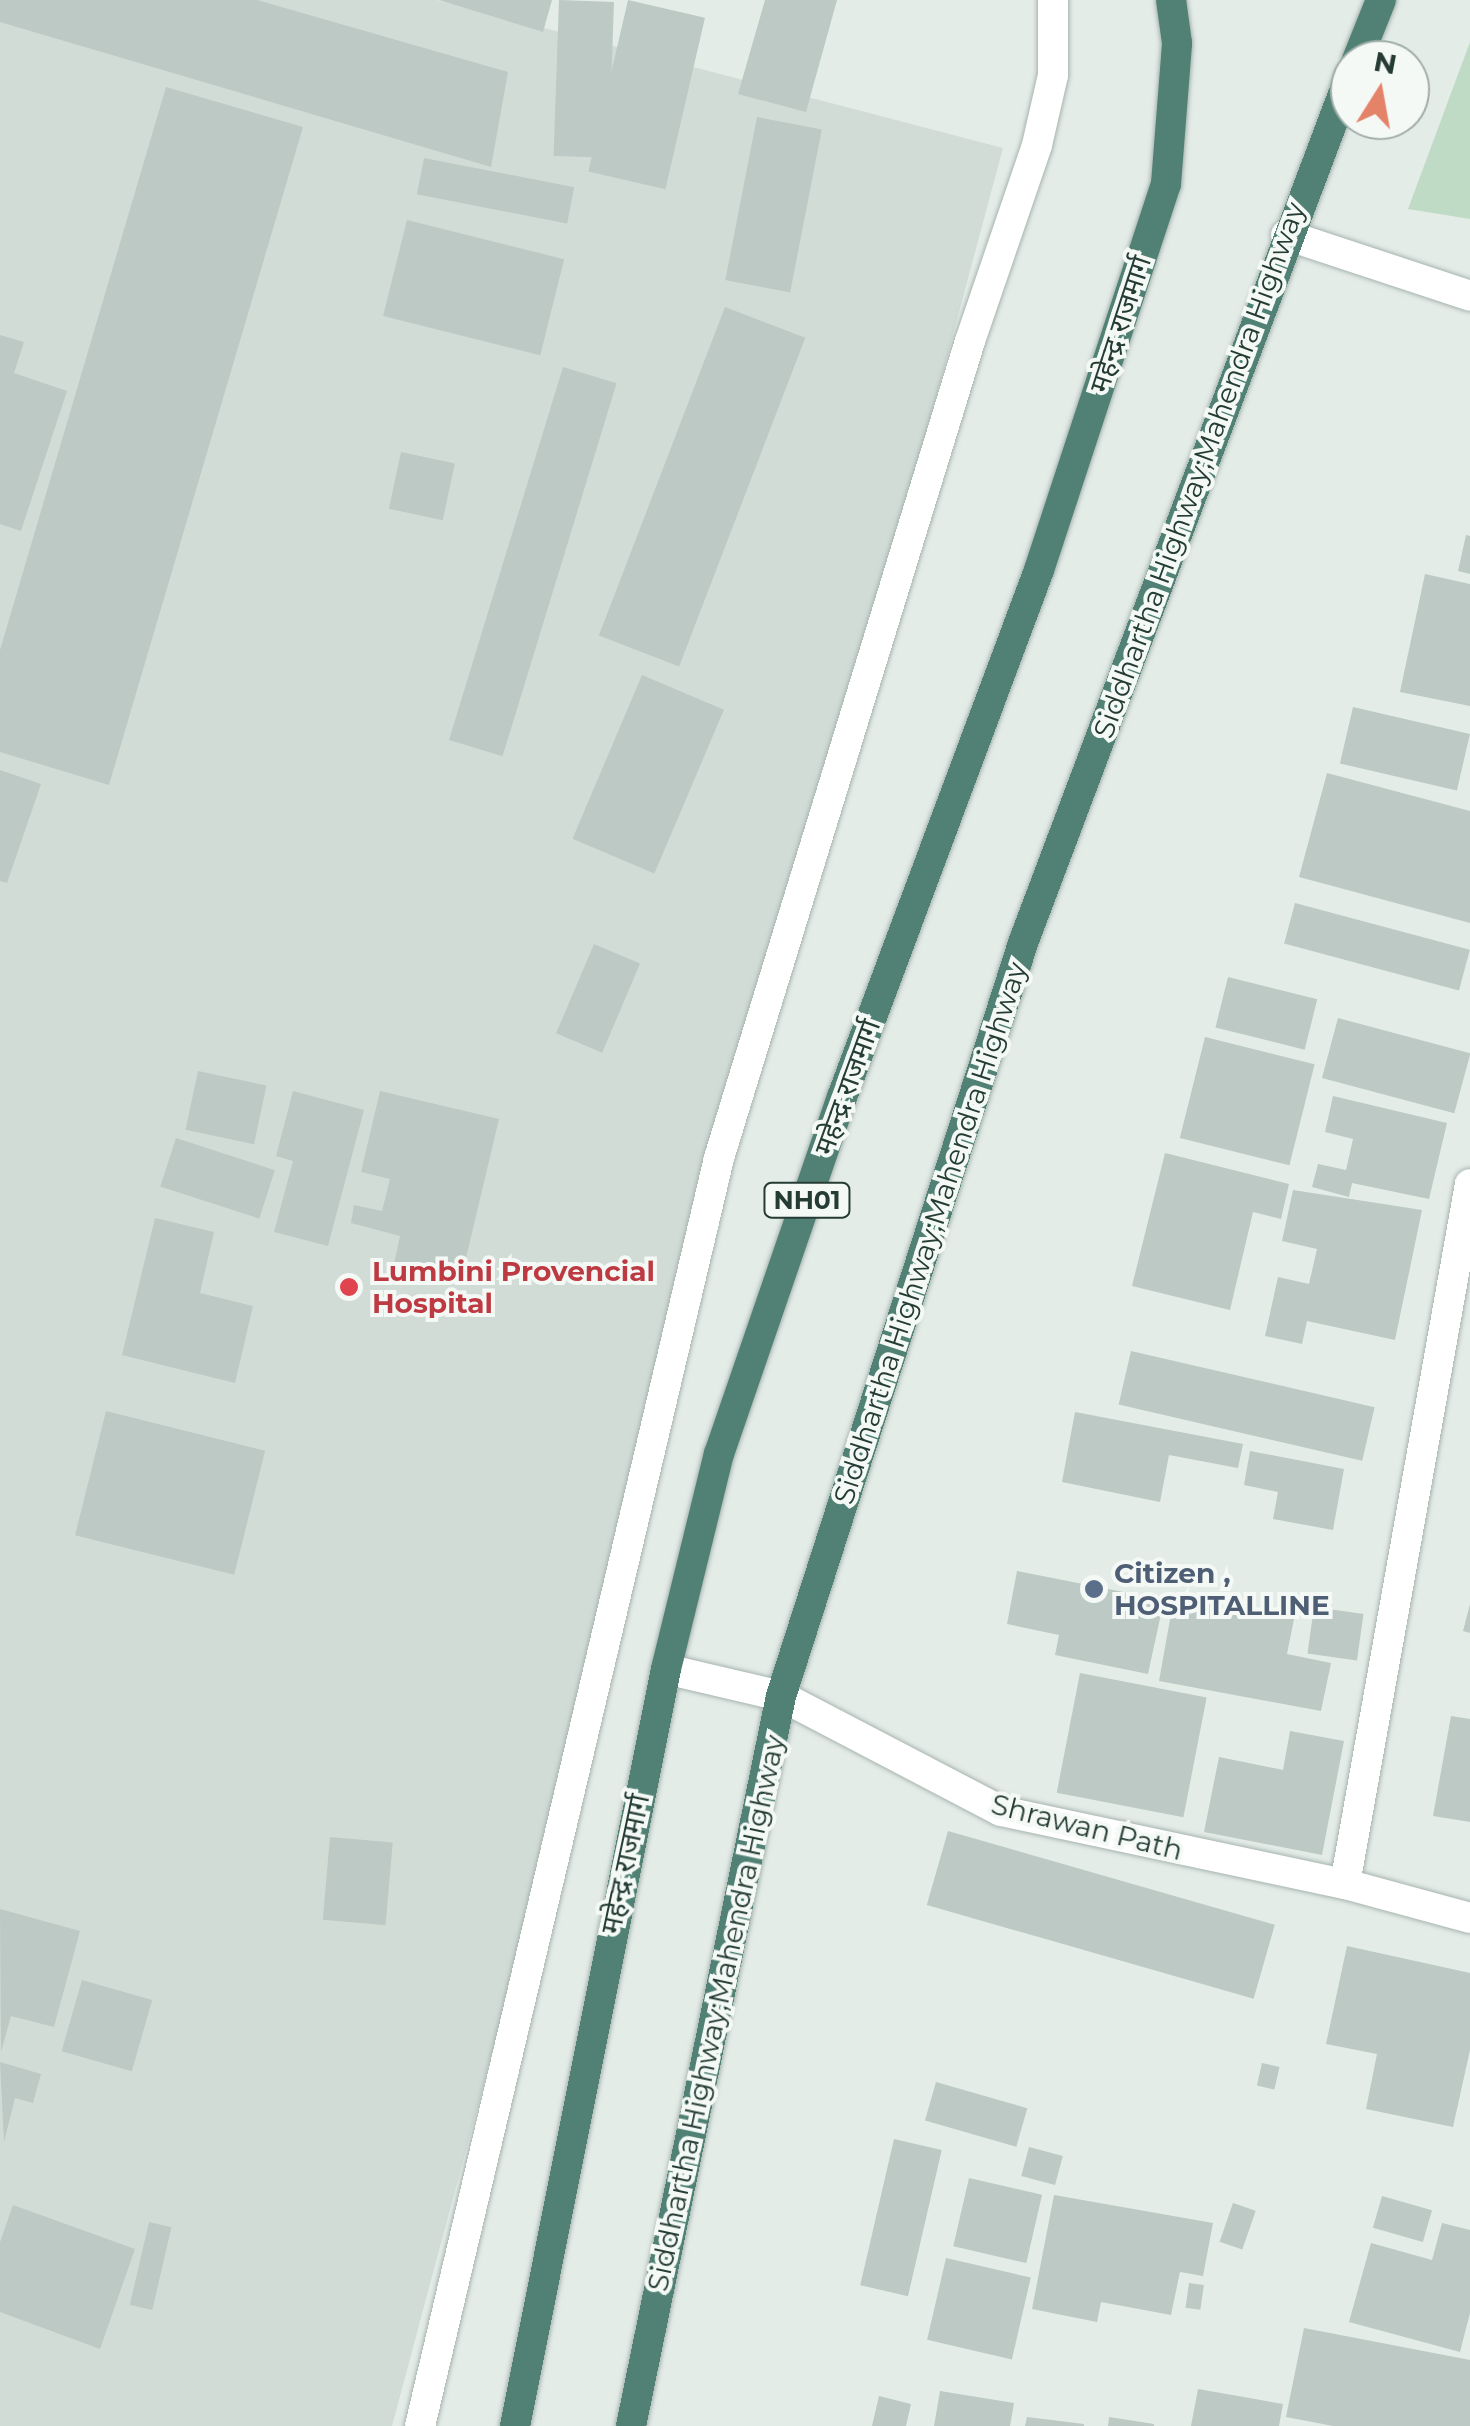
<!DOCTYPE html>
<meta charset="utf-8">
<style>
body{margin:0}
#map{position:relative;width:1470px;height:2426px;overflow:hidden;background:#e4ece8;font-family:Montserrat,"Noto Sans Devanagari",sans-serif}
div>[style]{position:absolute}
.built>*{inset:0;background:#d2dcd7}
.green>*{inset:0;background:#bfdbc5}
.building>*{inset:0;background:#bcc9c4;transform-origin:0 0}
.roads{filter:drop-shadow(0 0 2px #a7b4af) drop-shadow(0 0 2px #a7b4af)}
.service>*{height:30px;margin:-15px;padding:0 15px;transform-origin:15px;border-radius:15px;background:#fff}
.minor>*{height:30px;margin:-15px;padding:0 15px;transform-origin:15px;border-radius:15px;background:#fff}
.tertiary>*{height:30px;margin:-15px;padding:0 15px;transform-origin:15px;border-radius:15px;background:#fff}
.trunk>*{height:30px;margin:-15px;padding:0 15px;transform-origin:15px;border-radius:15px;background:#508174}
.dots>*{width:28px;height:28px;translate:-50% -50%;box-sizing:border-box;border:5px solid #f4f9f6;border-radius:50%}
span{translate:-50% -50%;white-space:nowrap;text-align:center;line-height:1.15;-webkit-text-stroke:8px #f4f9f6;paint-order:stroke}
.shield-label span{padding:2px 8px;background:#f4f9f6;border:2px solid;border-radius:8px;-webkit-text-stroke-width:0}
.shield-label{font-size:25px;color:#253c35;font-weight:700}
.street-label{font-size:28px;color:#253c35}
.health-label{font-size:28px;color:#be3a42;font-weight:700}
.left{translate:0 -50%;text-align:left}
.service-label{font-size:28px;color:#4e5e75;font-weight:700}
.north{position:absolute;left:1330px;top:40px;width:100px;height:100px;box-sizing:border-box;background:#f4f9f6;border:2px solid #a1ada9;border-radius:50%;rotate:11deg;font-size:28px;font-weight:700;line-height:40px;text-align:center;color:#253c35}
.north::after{content:'';display:block;margin:auto;width:35px;height:45px;background:#e58368;clip-path:polygon(50% 0,100% 100%,50% 72%,0 100%)}
</style>
<div id="map">
<div class="built">
<i style="clip-path:polygon(0 0,437px 0,1003px 148px,392px 2426px,0 2426px)"></i>
</div>
<div class="green">
<i style="clip-path:polygon(1470px 42px,1470px 219px,1408px 209px)"></i>
</div>
<div class="building">
<i style="clip-path:polygon(0 0,257px 0,508px 72px,491px 167px,0 22px)"></i>
<i style="clip-path:polygon(439px 0,552px 0,543px 32px)"></i>
<i style="left:559px;top:0;width:55px;height:156px;rotate:2deg"></i>
<i style="left:628px;top:0;width:79px;height:176px;rotate:13deg"></i>
<i style="clip-path:polygon(765px 0,837px 0,806px 112px,738px 94px)"></i>
<i style="clip-path:polygon(166px 87px,303px 127px,109px 785px,0 752px,0 650px)"></i>
<i style="left:757px;top:117px;width:66px;height:166px;rotate:11deg"></i>
<i style="left:424px;top:158px;width:153px;height:37px;rotate:11deg"></i>
<i style="left:407px;top:220px;width:162px;height:99px;rotate:14deg"></i>
<i style="left:725px;top:307px;width:86px;height:352px;rotate:21deg"></i>
<i style="clip-path:polygon(0 335px,24px 342px,14px 373px,67px 391px,21px 531px,0 524px)"></i>
<i style="left:563px;top:367px;width:56px;height:390px;rotate:17deg"></i>
<i style="left:401px;top:452px;width:55px;height:58px;rotate:12deg"></i>
<i style="clip-path:polygon(1466px 535px,1470px 536px,1470px 574px,1458px 571px)"></i>
<i style="clip-path:polygon(1425px 574px,1470px 584px,1470px 706px,1400px 692px)"></i>
<i style="left:642px;top:675px;width:89px;height:178px;rotate:23deg"></i>
<i style="left:1353px;top:707px;width:120px;height:58px;rotate:13deg"></i>
<i style="clip-path:polygon(0 770px,41px 784px,7px 883px,0 881px)"></i>
<i style="clip-path:polygon(1327px 773px,1470px 811px,1470px 923px,1299px 877px)"></i>
<i style="left:1295px;top:903px;width:181px;height:42px;rotate:15deg"></i>
<i style="left:594px;top:944px;width:50px;height:97px;rotate:23deg"></i>
<i style="left:1228px;top:977px;width:92px;height:52px;rotate:14deg"></i>
<i style="left:1338px;top:1018px;width:137px;height:62px;rotate:15deg"></i>
<i style="left:1205px;top:1037px;width:113px;height:104px;rotate:14deg"></i>
<i style="left:198px;top:1071px;width:70px;height:60px;rotate:12deg"></i>
<i style="clip-path:polygon(293px 1091px,364px 1110px,328px 1246px,274px 1232px,293px 1161px,276px 1156px)"></i>
<i style="clip-path:polygon(380px 1091px,499px 1119px,461px 1279px,394px 1264px,400px 1236px,351px 1223px,354px 1205px,382px 1211px,390px 1179px,361px 1172px)"></i>
<i style="clip-path:polygon(1333px 1096px,1447px 1123px,1429px 1199px,1352px 1183px,1349px 1197px,1312px 1187px,1318px 1164px,1346px 1170px,1353px 1139px,1325px 1132px)"></i>
<i style="left:176px;top:1138px;width:104px;height:51px;rotate:18deg"></i>
<i style="clip-path:polygon(1165px 1153px,1289px 1184px,1281px 1219px,1253px 1212px,1230px 1310px,1132px 1286px)"></i>
<i style="clip-path:polygon(1293px 1190px,1422px 1210px,1395px 1340px,1307px 1321px,1302px 1344px,1265px 1336px,1278px 1277px,1309px 1284px,1317px 1249px,1282px 1241px)"></i>
<i style="clip-path:polygon(155px 1218px,214px 1232px,200px 1293px,253px 1306px,235px 1383px,122px 1355px)"></i>
<i style="left:1131px;top:1351px;width:250px;height:55px;rotate:13deg"></i>
<i style="left:106px;top:1411px;width:164px;height:128px;rotate:14deg"></i>
<i style="clip-path:polygon(1075px 1412px,1243px 1444px,1238px 1468px,1169px 1455px,1160px 1502px,1062px 1482px)"></i>
<i style="clip-path:polygon(1250px 1451px,1344px 1469px,1333px 1530px,1273px 1519px,1278px 1492px,1244px 1485px)"></i>
<i style="clip-path:polygon(1017px 1571px,1164px 1600px,1148px 1674px,1055px 1655px,1059px 1635px,1007px 1624px)"></i>
<i style="clip-path:polygon(1174px 1597px,1294px 1619px,1287px 1654px,1331px 1663px,1321px 1711px,1159px 1681px)"></i>
<i style="clip-path:polygon(1470px 1604px,1470px 1633px,1463px 1631px)"></i>
<i style="left:1314px;top:1607px;width:50px;height:47px;rotate:8deg"></i>
<i style="left:1080px;top:1673px;width:129px;height:122px;rotate:11deg"></i>
<i style="clip-path:polygon(1451px 1716px,1470px 1719px,1470px 1822px,1433px 1816px)"></i>
<i style="clip-path:polygon(1290px 1731px,1344px 1741px,1322px 1855px,1204px 1832px,1219px 1757px,1283px 1770px)"></i>
<i style="left:948px;top:1831px;width:340px;height:77px;rotate:16deg"></i>
<i style="left:330px;top:1837px;width:63px;height:83px;rotate:5deg"></i>
<i style="clip-path:polygon(0 1909px,80px 1931px,54px 2027px,11px 2016px,1px 2052px)"></i>
<i style="clip-path:polygon(1347px 1946px,1470px 1973px,1470px 2050px,1453px 2127px,1366px 2109px,1377px 2054px,1326px 2044px)"></i>
<i style="left:82px;top:1980px;width:73px;height:74px;rotate:16deg"></i>
<i style="clip-path:polygon(0 2062px,41px 2074px,33px 2103px,15px 2098px,4px 2142px)"></i>
<i style="left:1262px;top:2063px;width:18px;height:23px;rotate:13deg"></i>
<i style="left:936px;top:2082px;width:95px;height:40px;rotate:16deg"></i>
<i style="left:894px;top:2139px;width:49px;height:150px;rotate:13deg"></i>
<i style="left:1029px;top:2147px;width:35px;height:30px;rotate:15deg"></i>
<i style="left:969px;top:2178px;width:75px;height:70px;rotate:13deg"></i>
<i style="clip-path:polygon(1054px 2195px,1213px 2223px,1203px 2276px,1180px 2272px,1171px 2315px,1101px 2302px,1097px 2322px,1032px 2309px)"></i>
<i style="left:1382px;top:2196px;width:52px;height:33px;rotate:16deg"></i>
<i style="left:1233px;top:2203px;width:24px;height:41px;rotate:19deg"></i>
<i style="clip-path:polygon(13px 2205px,135px 2249px,100px 2349px,0 2312px,0 2242px)"></i>
<i style="left:149px;top:2222px;width:23px;height:85px;rotate:13deg"></i>
<i style="clip-path:polygon(1442px 2223px,1470px 2230px,1470px 2313px,1460px 2352px,1349px 2322px,1371px 2243px,1432px 2260px)"></i>
<i style="left:946px;top:2258px;width:87px;height:84px;rotate:13deg"></i>
<i style="left:1189px;top:2283px;width:15px;height:25px;rotate:8deg"></i>
<i style="clip-path:polygon(1304px 2328px,1470px 2360px,1470px 2426px,1333px 2426px,1286px 2417px)"></i>
<i style="clip-path:polygon(1198px 2389px,1283px 2404px,1279px 2426px,1191px 2426px)"></i>
<i style="clip-path:polygon(940px 2391px,1014px 2403px,1010px 2426px,934px 2426px)"></i>
<i style="clip-path:polygon(879px 2396px,911px 2404px,906px 2426px,872px 2426px)"></i>
<i style="clip-path:polygon(1027px 2417px,1084px 2424px,1084px 2426px,1025px 2426px)"></i>
<i style="clip-path:polygon(1109px 2417px,1154px 2424px,1154px 2426px,1108px 2426px)"></i>
</div>
<div class="roads">
<div class="service">
<i style="left:420px;top:2426px;width:1303px;rotate:-76.73deg"></i>
<i style="left:719px;top:1158px;width:855px;rotate:-72.92deg"></i>
<i style="left:970px;top:341px;width:207px;rotate:-71.1deg"></i>
<i style="left:1037px;top:145px;width:72px;rotate:-77.1deg"></i>
<i style="left:1053px;top:75px;width:75px;rotate:-90deg"></i>
</div>
<div class="minor">
<i style="left:1286px;top:235px;width:194px;rotate:18.3deg"></i>
<i style="left:1345px;top:1884px;width:711px;rotate:-79.88deg"></i>
</div>
<div class="tertiary">
<i style="left:666px;top:1669px;width:118px;rotate:13.2deg"></i>
<i style="left:781px;top:1696px;width:248px;rotate:27.6deg"></i>
<i style="left:1001px;top:1811px;width:352px;rotate:12deg"></i>
<i style="left:1345px;top:1884px;width:130px;rotate:15.2deg"></i>
</div>
<div class="trunk">
<i style="left:1357px;top:60px;width:65px;rotate:-68.2deg"></i>
<i style="left:515px;top:2426px;width:772px;rotate:-78.72deg"></i>
<i style="left:666px;top:1669px;width:221px;rotate:-76.2deg"></i>
<i style="left:719px;top:1454px;width:378px;rotate:-71deg"></i>
<i style="left:842px;top:1097px;width:563px;rotate:-69.5deg"></i>
<i style="left:1039px;top:570px;width:406px;rotate:-71.8deg"></i>
<i style="left:1166px;top:184px;width:141px;rotate:-85.5deg"></i>
<i style="left:1177px;top:43px;width:43px;rotate:-97.9deg"></i>
<i style="left:631px;top:2426px;width:745px;rotate:-78.39deg"></i>
<i style="left:781px;top:1696px;width:791px;rotate:-72.18deg"></i>
<i style="left:1023px;top:943px;width:927px;rotate:-69.34deg"></i>
</div>
</div>
<div class="dots">
<i style="left:349px;top:1287px;background:#e0444e"></i>
<i style="left:1094px;top:1589px;background:#5c6f8a"></i>
</div>
<div class="shield-label">
<span style="left:807px;top:1200px">NH01</span>
</div>
<div class="street-label">
<span style="left:1120px;top:324px;rotate:-72deg">महेन्द्र राजमार्ग</span>
<span style="left:1199px;top:470px;rotate:-70deg">Siddhartha Highway;Mahendra Highway</span>
<span style="left:847px;top:1087px;rotate:-70deg">महेन्द्र राजमार्ग</span>
<span style="left:930px;top:1233px;rotate:-72deg">Siddhartha Highway;Mahendra Highway</span>
<span style="left:1087px;top:1827px;rotate:14deg">Shrawan Path</span>
<span style="left:625px;top:1864px;rotate:-78deg">महेन्द्र राजमार्ग</span>
<span style="left:716px;top:2013px;rotate:-78deg">Siddhartha Highway;Mahendra Highway</span>
</div>
<div class="health-label">
<span class="left" style="left:372px;top:1287px">Lumbini Provencial<br>Hospital</span>
</div>
<div class="service-label">
<span class="left" style="left:1114px;top:1589px">Citizen ,<br>HOSPITALLINE</span>
</div>
<div class="north">N</div>
</div>
